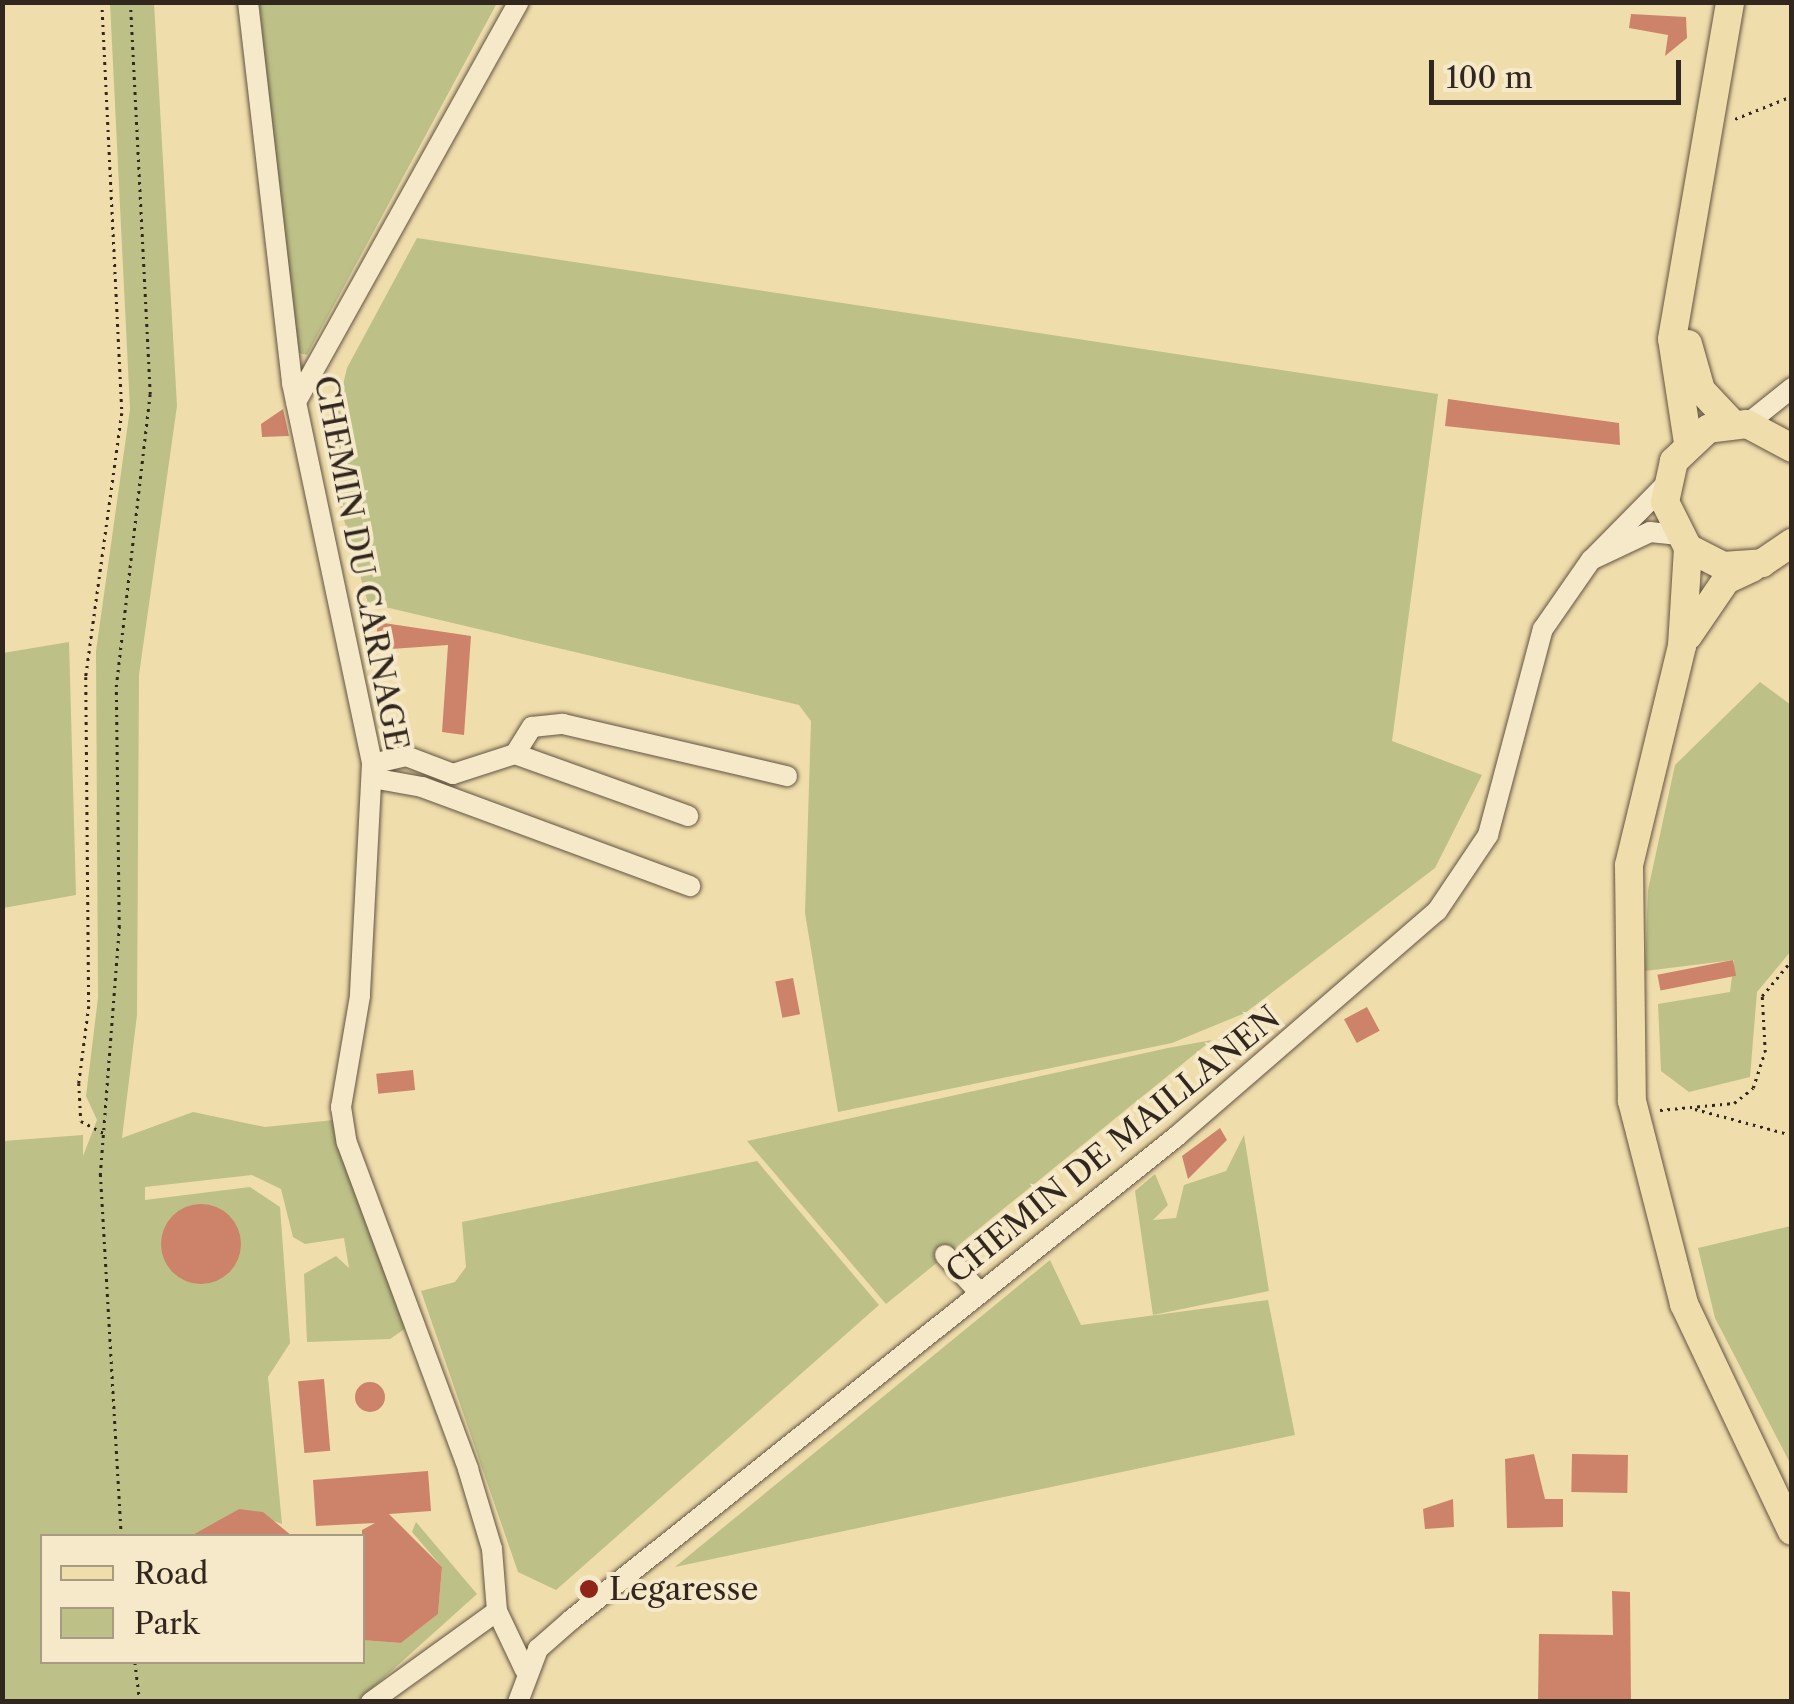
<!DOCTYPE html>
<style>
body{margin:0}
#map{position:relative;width:1794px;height:1704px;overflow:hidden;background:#f0ddac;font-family:"Libre Caslon Text",serif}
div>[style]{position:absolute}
.green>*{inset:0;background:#bdc087}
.building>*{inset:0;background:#cc836a;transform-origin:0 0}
.round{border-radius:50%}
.path>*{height:2.5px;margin-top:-1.25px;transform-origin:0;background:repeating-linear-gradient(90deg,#32271e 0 2.5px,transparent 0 7.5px)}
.roads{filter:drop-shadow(0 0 2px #625442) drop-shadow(0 0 2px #625442)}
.minor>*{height:20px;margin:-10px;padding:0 10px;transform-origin:10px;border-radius:10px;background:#f5e9c9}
.major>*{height:28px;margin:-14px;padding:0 14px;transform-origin:14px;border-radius:14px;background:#f0ddac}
.dots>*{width:28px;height:28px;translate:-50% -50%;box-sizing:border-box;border:5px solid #f5e9c9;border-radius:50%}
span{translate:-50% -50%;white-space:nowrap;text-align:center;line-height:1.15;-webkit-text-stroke:8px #f5e9c9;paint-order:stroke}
.street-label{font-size:32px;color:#32271e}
.poi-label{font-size:32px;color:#32271e}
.left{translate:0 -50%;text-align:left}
.frame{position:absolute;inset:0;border:5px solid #32271e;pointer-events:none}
.legend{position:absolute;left:40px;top:1534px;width:325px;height:130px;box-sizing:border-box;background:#f5e9c9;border:2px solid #a79b85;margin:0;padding:12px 18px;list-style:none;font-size:30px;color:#32271e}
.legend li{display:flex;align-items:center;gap:20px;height:50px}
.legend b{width:50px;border:2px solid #a79b85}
.scale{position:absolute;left:1429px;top:60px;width:252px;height:45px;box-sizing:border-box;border:5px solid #32271e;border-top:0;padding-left:12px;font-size:30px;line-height:35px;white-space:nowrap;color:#32271e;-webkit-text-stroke:8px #f5e9c9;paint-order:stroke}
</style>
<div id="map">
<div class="green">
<i style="clip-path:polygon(110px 3px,154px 3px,177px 406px,139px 675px,137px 1015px,122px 1138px,193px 1112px,265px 1127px,334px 1120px,406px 1328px,390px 1339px,307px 1342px,304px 1274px,336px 1256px,349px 1268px,344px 1238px,305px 1244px,293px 1237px,281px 1189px,252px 1175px,145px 1187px,145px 1200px,250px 1187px,280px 1207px,290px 1343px,268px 1377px,282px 1524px,239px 1509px,194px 1536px,42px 1536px,42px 1662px,362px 1662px,363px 1640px,401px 1643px,438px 1614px,442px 1567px,412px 1532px,416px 1522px,477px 1594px,358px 1701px,3px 1702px,3px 1141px,83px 1135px,83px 1156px,97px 1120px,86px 1096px,98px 998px,96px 651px,130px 409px)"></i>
<i style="clip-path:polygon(259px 3px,497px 3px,307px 355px,294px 352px)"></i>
<i style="clip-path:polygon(417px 238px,1438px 394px,1392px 741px,1482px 775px,1435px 868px,1245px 1013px,1172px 1043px,838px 1112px,805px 913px,811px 721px,799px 705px,368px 603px,326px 457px,347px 368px)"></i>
<i style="clip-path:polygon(69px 642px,76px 895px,3px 908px,3px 653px)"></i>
<i style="clip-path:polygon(1760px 682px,1791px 705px,1791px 951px,1757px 992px,1750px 1077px,1689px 1092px,1661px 1071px,1658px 1004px,1730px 992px,1734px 960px,1645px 971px,1648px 890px,1675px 765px)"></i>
<i style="clip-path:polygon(1212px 1040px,886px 1304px,747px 1141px,1168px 1048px)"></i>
<i style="clip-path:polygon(1244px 1135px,1269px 1291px,1153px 1315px,1135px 1191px,1155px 1174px,1168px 1205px,1153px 1220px,1176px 1218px,1184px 1185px,1226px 1171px)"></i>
<i style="clip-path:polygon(757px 1161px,879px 1305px,556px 1590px,518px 1572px,421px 1291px,455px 1282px,466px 1267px,462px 1222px)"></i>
<i style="clip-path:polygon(1791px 1226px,1792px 1226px,1791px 1465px,1715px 1318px,1698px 1248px)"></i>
<i style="clip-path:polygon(1050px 1260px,1081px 1325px,1268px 1300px,1295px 1435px,675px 1567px)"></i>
</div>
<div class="building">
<i style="clip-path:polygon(1631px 14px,1686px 17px,1687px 38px,1665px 56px,1668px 35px,1629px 28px)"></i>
<i style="clip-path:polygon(1448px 399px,1619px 423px,1620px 445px,1445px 426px)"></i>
<i style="clip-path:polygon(283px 409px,289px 436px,262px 437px,261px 424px)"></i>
<i style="clip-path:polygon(377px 622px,471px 636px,464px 735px,442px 732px,448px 645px,377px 650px)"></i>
<i style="left:1733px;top:960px;width:16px;height:77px;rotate:79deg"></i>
<i style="left:793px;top:978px;width:37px;height:18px;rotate:79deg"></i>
<i style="left:1367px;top:1007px;width:27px;height:26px;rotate:62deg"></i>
<i style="left:413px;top:1070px;width:20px;height:37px;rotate:84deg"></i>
<i style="clip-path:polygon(1220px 1128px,1227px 1140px,1188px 1179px,1182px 1156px)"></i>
<i class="round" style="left:161px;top:1204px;width:80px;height:80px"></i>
<i style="left:324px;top:1379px;width:72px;height:26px;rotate:85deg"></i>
<i class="round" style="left:355px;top:1382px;width:30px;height:30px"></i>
<i style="clip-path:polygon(1534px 1454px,1545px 1499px,1563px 1499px,1563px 1527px,1507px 1528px,1505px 1459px)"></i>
<i style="left:1572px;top:1454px;width:56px;height:38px;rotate:1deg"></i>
<i style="clip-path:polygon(428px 1471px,431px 1511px,389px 1514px,442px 1567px,438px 1614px,401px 1643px,362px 1640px,362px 1530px,375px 1523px,316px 1526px,313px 1480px)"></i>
<i style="clip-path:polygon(1453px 1499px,1454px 1527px,1425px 1529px,1423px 1509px)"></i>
<i style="clip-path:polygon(239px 1509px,263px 1512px,292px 1536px,191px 1536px)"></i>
<i style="clip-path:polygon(1612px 1591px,1630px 1592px,1631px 1702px,1538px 1702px,1539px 1634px,1613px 1635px)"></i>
</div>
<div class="path">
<i style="left:102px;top:2px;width:411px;rotate:87.2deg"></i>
<i style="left:122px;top:413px;width:266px;rotate:97.8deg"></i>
<i style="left:86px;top:677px;width:329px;rotate:89.5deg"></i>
<i style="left:89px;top:1006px;width:78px;rotate:97.4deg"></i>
<i style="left:79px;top:1083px;width:38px;rotate:87deg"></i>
<i style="left:81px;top:1121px;width:26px;rotate:28deg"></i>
<i style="left:1735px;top:119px;width:61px;rotate:-22deg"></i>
<i style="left:1695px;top:1109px;width:100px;rotate:15deg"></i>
<i style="left:1660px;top:1110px;width:74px;rotate:-5.4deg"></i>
<i style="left:1734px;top:1103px;width:24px;rotate:-38deg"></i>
<i style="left:1753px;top:1088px;width:38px;rotate:-72deg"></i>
<i style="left:1765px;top:1052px;width:56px;rotate:-93.1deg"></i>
<i style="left:1762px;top:996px;width:47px;rotate:-50.2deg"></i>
<i style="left:121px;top:1536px;width:362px;rotate:-93.3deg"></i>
<i style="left:100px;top:1175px;width:249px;rotate:-85.6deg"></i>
<i style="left:119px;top:927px;width:240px;rotate:-90.7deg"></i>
<i style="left:116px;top:687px;width:295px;rotate:-83.4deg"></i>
<i style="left:150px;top:394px;width:393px;rotate:-92.9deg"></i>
<i style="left:135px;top:1662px;width:40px;rotate:82.9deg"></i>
</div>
<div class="roads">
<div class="minor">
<i style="left:248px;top:2px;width:384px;rotate:83.4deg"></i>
<i style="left:292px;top:383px;width:389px;rotate:78.1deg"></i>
<i style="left:372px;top:764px;width:232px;rotate:93deg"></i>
<i style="left:360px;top:996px;width:113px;rotate:99.7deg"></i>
<i style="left:341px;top:1107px;width:36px;rotate:81deg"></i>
<i style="left:347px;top:1143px;width:348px;rotate:69.6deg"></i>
<i style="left:468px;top:1469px;width:84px;rotate:73.3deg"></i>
<i style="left:492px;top:1549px;width:62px;rotate:85.4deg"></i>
<i style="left:497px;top:1611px;width:65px;rotate:64.6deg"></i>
<i style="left:296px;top:402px;width:458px;rotate:-60.9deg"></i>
<i style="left:1747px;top:424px;width:58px;rotate:-38.7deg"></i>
<i style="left:1666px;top:484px;width:107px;rotate:134.6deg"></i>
<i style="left:1591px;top:560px;width:65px;rotate:-25.4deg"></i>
<i style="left:1650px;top:532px;width:27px;rotate:6deg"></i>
<i style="left:515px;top:754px;width:32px;rotate:-58deg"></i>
<i style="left:532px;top:727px;width:31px;rotate:-6deg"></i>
<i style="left:563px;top:724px;width:230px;rotate:13.1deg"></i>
<i style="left:372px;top:764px;width:35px;rotate:-13deg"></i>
<i style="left:406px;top:756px;width:50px;rotate:21deg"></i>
<i style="left:453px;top:774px;width:65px;rotate:-17.9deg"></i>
<i style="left:515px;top:754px;width:184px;rotate:19.7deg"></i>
<i style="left:372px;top:778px;width:51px;rotate:10.2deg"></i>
<i style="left:422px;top:787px;width:286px;rotate:20.3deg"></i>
<i style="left:945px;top:1255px;width:52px;rotate:47.4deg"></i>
<i style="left:371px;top:1702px;width:155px;rotate:-35.8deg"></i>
<i style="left:518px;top:1702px;width:57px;rotate:-69.3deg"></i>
<i style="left:538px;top:1649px;width:44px;rotate:-41.3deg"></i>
<i style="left:571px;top:1620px;width:776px;rotate:-38.61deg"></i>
<i style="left:1177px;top:1136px;width:344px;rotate:-40.9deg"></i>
<i style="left:1437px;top:911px;width:92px;rotate:-56.1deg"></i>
<i style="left:1488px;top:835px;width:213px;rotate:-75.1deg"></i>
<i style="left:1543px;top:629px;width:84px;rotate:-55.2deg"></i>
</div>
<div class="major">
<i style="left:1688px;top:344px;width:48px;rotate:74.2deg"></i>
<i style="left:1701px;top:390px;width:45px;rotate:46.8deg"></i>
<i style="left:1688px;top:443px;width:105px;rotate:-98.7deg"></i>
<i style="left:1672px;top:339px;width:342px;rotate:-80.2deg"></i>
<i style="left:1792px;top:448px;width:51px;rotate:-151.9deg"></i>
<i style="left:1747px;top:424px;width:39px;rotate:173deg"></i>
<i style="left:1708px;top:429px;width:47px;rotate:136.7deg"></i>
<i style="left:1674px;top:461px;width:42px;rotate:102.4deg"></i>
<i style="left:1665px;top:502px;width:51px;rotate:63.4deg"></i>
<i style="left:1688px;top:548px;width:39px;rotate:27deg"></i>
<i style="left:1723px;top:566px;width:39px;rotate:-4deg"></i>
<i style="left:1762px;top:563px;width:36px;rotate:-34deg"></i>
<i style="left:1688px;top:548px;width:98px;rotate:93.5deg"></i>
<i style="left:1682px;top:646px;width:225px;rotate:103.6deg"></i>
<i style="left:1629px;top:865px;width:236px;rotate:89.3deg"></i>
<i style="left:1632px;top:1101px;width:210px;rotate:75.6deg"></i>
<i style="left:1684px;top:1304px;width:251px;rotate:64.6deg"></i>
<i style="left:1688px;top:636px;width:68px;rotate:-55.8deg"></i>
<i style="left:1726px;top:580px;width:29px;rotate:-25deg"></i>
</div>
</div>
<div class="dots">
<i style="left:589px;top:1589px;background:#8f2418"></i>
</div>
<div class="street-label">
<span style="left:361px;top:563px;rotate:79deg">CHEMIN DU CARNAGE</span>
<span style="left:1113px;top:1145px;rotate:-39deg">CHEMIN DE MAILLANEN</span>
</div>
<div class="poi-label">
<span class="left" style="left:609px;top:1589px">Legaresse</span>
</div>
<div class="frame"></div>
<ul class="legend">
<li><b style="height:12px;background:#f0ddac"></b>Road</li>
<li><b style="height:28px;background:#bdc087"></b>Park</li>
</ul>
<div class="scale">100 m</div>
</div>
